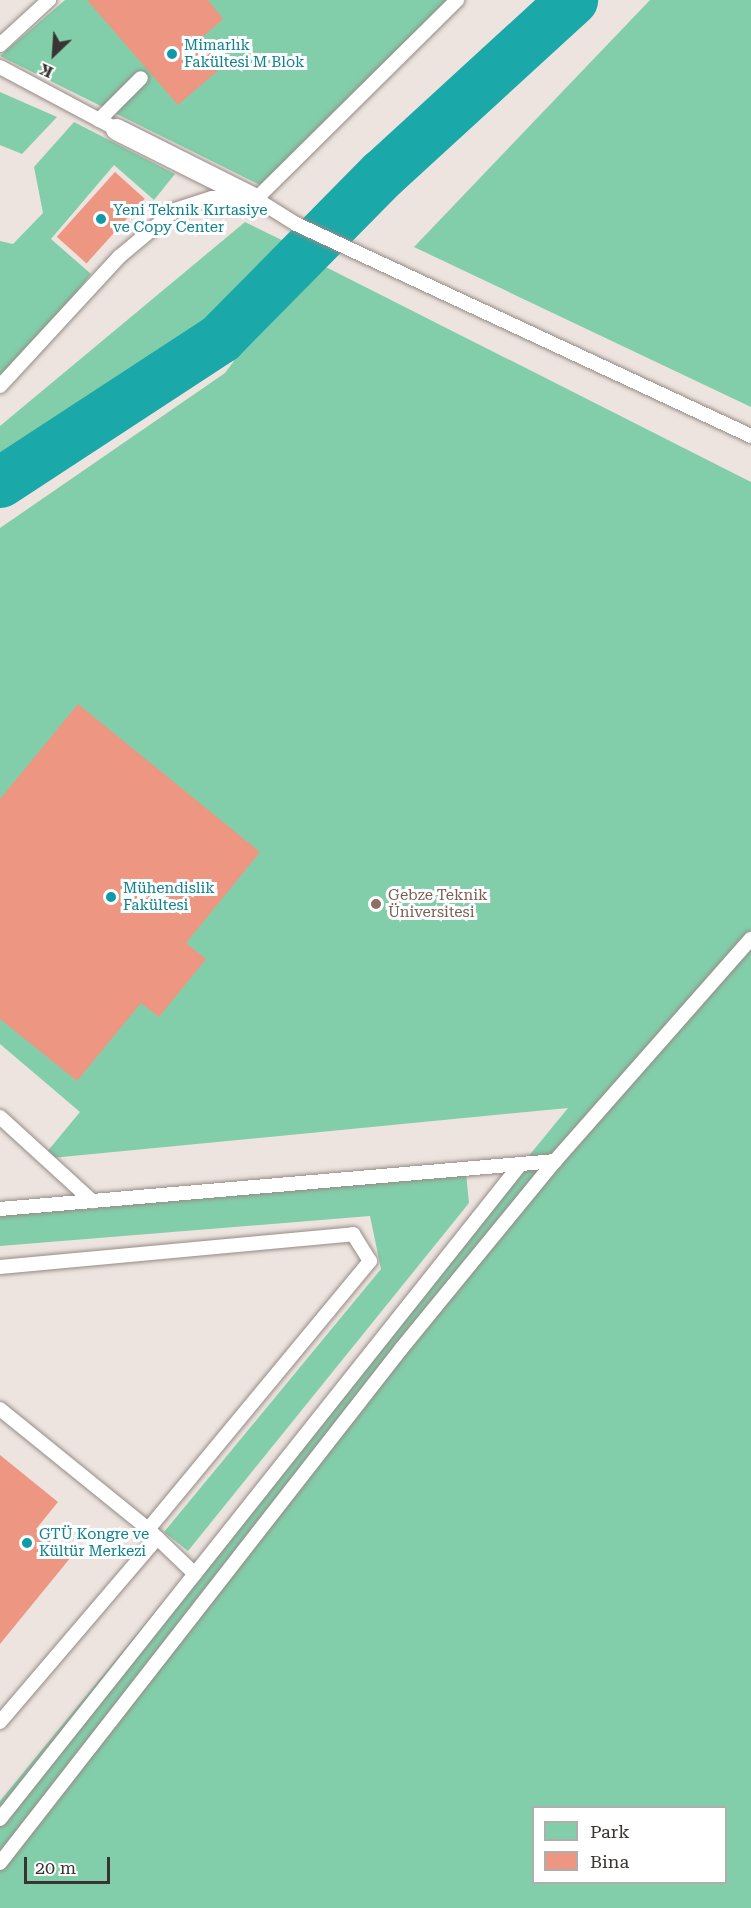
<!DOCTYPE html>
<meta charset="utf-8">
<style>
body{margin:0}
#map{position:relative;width:751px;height:1908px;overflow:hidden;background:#eee4df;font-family:"Roboto Serif",serif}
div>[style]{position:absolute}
.green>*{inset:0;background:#83ceaa}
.river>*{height:51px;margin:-25.5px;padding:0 25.5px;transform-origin:25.5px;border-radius:25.5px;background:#1aa8a9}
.building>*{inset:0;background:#ed9681;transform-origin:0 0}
.roads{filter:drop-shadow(0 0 2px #948b86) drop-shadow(0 0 2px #948b86)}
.service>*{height:14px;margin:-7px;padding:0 7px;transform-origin:7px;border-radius:7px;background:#fff}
.pedestrian>*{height:21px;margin:-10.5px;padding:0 10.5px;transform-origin:10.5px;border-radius:10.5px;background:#fff}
.dots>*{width:16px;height:16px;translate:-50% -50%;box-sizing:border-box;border:3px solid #fff;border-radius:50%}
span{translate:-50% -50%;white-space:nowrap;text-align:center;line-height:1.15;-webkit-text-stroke:6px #fff;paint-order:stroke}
.culture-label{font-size:15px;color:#0d838f}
.left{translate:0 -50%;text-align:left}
.education-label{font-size:15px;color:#785e54}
.legend{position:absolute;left:532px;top:1806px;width:195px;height:78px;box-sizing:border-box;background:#fff;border:2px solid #afaead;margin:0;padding:8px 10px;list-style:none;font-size:18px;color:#383432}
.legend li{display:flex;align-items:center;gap:12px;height:30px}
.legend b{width:30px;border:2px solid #afaead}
.north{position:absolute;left:24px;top:24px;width:60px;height:60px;-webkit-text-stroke:4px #fff;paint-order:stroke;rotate:205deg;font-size:16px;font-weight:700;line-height:24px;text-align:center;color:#383432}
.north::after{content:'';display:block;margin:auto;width:21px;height:27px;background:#383432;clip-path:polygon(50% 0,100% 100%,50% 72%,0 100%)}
.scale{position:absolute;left:24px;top:1857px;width:86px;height:27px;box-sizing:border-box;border:3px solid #383432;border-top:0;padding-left:8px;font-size:18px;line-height:21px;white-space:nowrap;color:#383432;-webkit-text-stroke:4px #fff;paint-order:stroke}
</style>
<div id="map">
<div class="green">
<i style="clip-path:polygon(65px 0,457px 0,260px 185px,0 56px)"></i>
<i style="clip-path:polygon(650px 0,751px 0,751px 407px,414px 247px)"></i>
<i style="clip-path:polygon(0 92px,57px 117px,22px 154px,0 145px)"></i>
<i style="clip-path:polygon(74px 122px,175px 174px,154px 200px,114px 165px,51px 239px,91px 274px,47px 330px,0 379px,0 241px,13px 244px,43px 213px,34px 167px)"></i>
<i style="clip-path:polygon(245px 222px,296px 247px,197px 348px,0 483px,0 426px)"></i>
<i style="clip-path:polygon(evenodd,310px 259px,751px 482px,751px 1908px,0 1908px,0 1801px,568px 1108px,41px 1159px,80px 1112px,0 1044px,0 528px,225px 373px,310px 259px,534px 1808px,726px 1808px,726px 1882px,534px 1882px,534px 1808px)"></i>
<i style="clip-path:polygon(466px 1173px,469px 1203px,188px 1551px,164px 1532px,381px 1269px,370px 1216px,0 1246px,0 1214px)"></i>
</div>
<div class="river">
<i style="left:0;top:482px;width:263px;rotate:-33.2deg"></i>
<i style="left:220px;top:338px;width:231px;rotate:-45.4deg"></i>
<i style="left:382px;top:174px;width:258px;rotate:-42.5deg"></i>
</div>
<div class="building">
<i style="clip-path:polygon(87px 0,208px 0,223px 19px,199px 40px,222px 67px,178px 105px)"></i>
<i style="left:115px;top:172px;width:40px;height:87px;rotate:42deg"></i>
<i style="clip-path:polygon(78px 704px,260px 852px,186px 943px,206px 959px,159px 1017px,141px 1003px,77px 1081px,0 1019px,0 799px)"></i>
<i style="clip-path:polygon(0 1455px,58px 1502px,36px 1529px,71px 1557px,0 1644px)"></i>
</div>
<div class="roads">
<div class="service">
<i style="left:0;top:45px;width:67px;rotate:-42.6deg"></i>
<i style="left:0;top:67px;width:132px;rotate:28.1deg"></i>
<i style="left:99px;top:120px;width:59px;rotate:-45deg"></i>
<i style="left:256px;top:199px;width:283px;rotate:-44.7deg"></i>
<i style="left:0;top:386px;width:176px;rotate:-47.3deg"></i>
<i style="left:119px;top:257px;width:73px;rotate:-40deg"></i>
<i style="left:175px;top:210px;width:39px;rotate:-18deg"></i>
<i style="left:212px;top:198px;width:44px;rotate:1.3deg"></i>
<i style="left:256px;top:199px;width:47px;rotate:32deg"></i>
<i style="left:296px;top:224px;width:502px;rotate:24.98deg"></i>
<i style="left:0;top:1117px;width:125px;rotate:42.4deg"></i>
<i style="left:0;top:1209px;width:557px;rotate:-4.94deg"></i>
<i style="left:0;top:1267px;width:355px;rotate:-5.3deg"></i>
<i style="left:353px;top:1234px;width:32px;rotate:58deg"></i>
<i style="left:370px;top:1261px;width:348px;rotate:129.6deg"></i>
<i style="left:0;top:1409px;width:191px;rotate:39deg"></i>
<i style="left:148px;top:1529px;width:65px;rotate:43.8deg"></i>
<i style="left:0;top:1722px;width:242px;rotate:-49.5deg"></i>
<i style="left:0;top:1819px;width:834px;rotate:-51.52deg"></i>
<i style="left:0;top:1863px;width:652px;rotate:-52.04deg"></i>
<i style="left:401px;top:1349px;width:243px;rotate:-50.7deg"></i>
<i style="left:555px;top:1161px;width:296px;rotate:-48.6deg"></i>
</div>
<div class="pedestrian">
<i style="left:116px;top:129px;width:157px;rotate:26.6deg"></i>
</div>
</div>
<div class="dots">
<i style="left:172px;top:54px;background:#0f9aa8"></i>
<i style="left:101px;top:219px;background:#0f9aa8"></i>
<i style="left:111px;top:897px;background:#0f9aa8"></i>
<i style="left:376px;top:904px;background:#8d6e63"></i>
<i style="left:27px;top:1543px;background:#0f9aa8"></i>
</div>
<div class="culture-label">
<span class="left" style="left:184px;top:54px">Mimarlık<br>Fakültesi M Blok</span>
<span class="left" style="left:113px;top:219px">Yeni Teknik Kırtasiye<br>ve Copy Center</span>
<span class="left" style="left:123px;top:897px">Mühendislik<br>Fakültesi</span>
<span class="left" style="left:39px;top:1543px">GTÜ Kongre ve<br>Kültür Merkezi</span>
</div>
<div class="education-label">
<span class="left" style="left:388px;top:904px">Gebze Teknik<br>Üniversitesi</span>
</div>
<ul class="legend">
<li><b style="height:16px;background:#83ceaa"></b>Park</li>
<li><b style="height:16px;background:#ed9681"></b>Bina</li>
</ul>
<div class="north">K</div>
<div class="scale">20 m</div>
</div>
